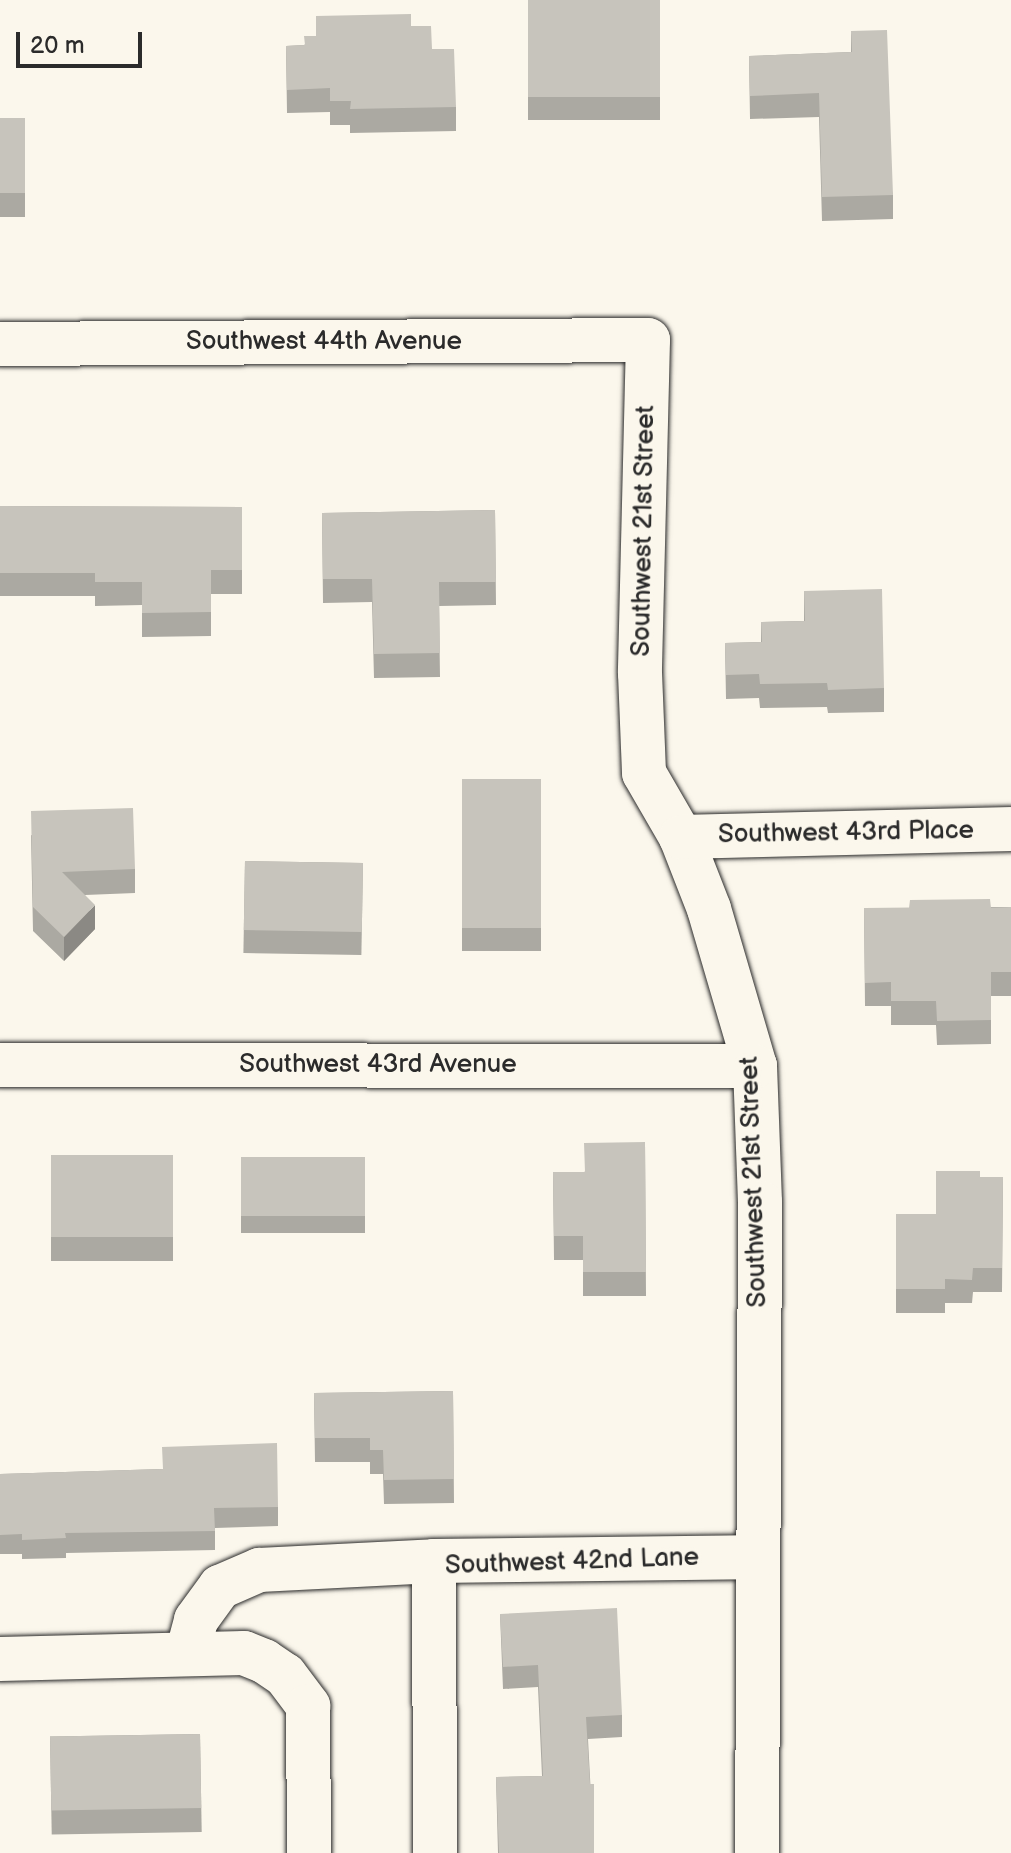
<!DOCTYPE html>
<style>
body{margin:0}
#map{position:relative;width:1011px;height:1853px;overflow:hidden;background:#fbf7ec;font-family:"Balsamiq Sans",sans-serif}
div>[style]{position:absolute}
.roads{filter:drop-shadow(0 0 2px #2b2b2b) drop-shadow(0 0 2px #2b2b2b)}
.minor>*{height:44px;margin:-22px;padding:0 22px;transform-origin:22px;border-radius:22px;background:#fbf7ec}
.wall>*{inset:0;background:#aba9a2;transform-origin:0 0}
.shaded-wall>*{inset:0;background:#8b8984}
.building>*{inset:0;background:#c7c4bc;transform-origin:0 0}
span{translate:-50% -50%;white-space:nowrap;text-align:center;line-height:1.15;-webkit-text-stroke:7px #fbf7ec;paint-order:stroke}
.street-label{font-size:26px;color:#2b2b2b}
.scale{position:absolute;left:16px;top:32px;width:126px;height:36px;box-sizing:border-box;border:4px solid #2b2b2b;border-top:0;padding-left:10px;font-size:24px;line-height:28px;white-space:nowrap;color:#2b2b2b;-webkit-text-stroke:6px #fbf7ec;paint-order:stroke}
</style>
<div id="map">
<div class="roads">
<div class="minor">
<i style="left:0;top:344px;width:648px;rotate:-0.35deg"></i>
<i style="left:648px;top:340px;width:333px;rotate:91.4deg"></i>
<i style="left:640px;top:673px;width:100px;rotate:87.7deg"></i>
<i style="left:644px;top:773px;width:74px;rotate:60deg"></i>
<i style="left:681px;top:837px;width:77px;rotate:68.7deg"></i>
<i style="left:709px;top:909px;width:164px;rotate:73.7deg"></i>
<i style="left:755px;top:1066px;width:136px;rotate:87.9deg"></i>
<i style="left:760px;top:1202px;width:651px;rotate:90.26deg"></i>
<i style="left:681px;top:837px;width:330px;rotate:-1.4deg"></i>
<i style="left:0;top:1065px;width:755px;rotate:0.08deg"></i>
<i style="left:434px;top:1561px;width:292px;rotate:89.8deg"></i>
<i style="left:187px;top:1654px;width:35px;rotate:-75deg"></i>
<i style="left:196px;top:1620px;width:41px;rotate:-54deg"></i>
<i style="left:220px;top:1587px;width:43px;rotate:-23.6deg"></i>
<i style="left:259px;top:1570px;width:175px;rotate:-2.9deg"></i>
<i style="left:434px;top:1561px;width:322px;rotate:-0.7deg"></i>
<i style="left:0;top:1659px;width:244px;rotate:-1.4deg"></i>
<i style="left:244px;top:1653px;width:22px;rotate:22deg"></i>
<i style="left:264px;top:1661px;width:25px;rotate:34deg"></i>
<i style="left:285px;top:1675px;width:39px;rotate:53deg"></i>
<i style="left:308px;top:1706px;width:147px;rotate:89.6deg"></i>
</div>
</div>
<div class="wall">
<i style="left:528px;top:0;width:132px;height:120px"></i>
<i style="clip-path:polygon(411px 26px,432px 49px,456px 107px,456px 131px,350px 133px,350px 125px,330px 125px,330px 112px,287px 113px,286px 46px,304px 45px,316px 36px)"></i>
<i style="clip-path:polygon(851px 31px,893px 195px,893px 219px,822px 221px,819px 117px,750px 119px,749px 56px,851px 52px)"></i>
<i style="left:0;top:118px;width:25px;height:99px"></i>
<i style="clip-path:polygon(0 506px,242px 507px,242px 594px,211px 594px,211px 636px,142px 637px,142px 605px,95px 606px,95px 596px,0 596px)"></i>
<i style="clip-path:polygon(495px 510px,496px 605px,439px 606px,440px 677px,374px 678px,372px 602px,323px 603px,322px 513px)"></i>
<i style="clip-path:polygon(804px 591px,884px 688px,884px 712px,828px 713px,827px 707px,760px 708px,759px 698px,726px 699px,725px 643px,761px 642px,761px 622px,804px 621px)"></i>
<i style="left:462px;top:779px;width:79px;height:172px"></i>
<i style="clip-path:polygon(31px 835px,135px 869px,135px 893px,85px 895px,95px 929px,64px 961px,33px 931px)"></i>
<i style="left:245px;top:861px;width:118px;height:92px;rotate:1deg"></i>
<i style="clip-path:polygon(1011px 907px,1011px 996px,991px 996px,991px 1044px,937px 1045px,936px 1025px,891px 1025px,891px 1006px,865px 1006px,864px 908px)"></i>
<i style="clip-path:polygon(645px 1142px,646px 1296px,583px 1296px,583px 1260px,554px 1260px,553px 1172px,584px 1172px)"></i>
<i style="left:51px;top:1155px;width:122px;height:106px"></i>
<i style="left:365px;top:1157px;width:76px;height:124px;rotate:90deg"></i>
<i style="clip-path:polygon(980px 1177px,1003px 1177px,1002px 1292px,973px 1292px,972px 1303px,945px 1303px,945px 1313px,896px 1313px,896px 1214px,936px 1214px)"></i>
<i style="clip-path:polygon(453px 1391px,454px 1503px,384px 1504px,383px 1474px,370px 1474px,370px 1462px,315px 1462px,314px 1393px)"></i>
<i style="clip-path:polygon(162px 1469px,278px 1507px,278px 1526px,215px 1528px,215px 1550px,66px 1553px,66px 1558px,22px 1559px,22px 1554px,0 1554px,0 1474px)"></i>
<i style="clip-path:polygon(500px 1614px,622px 1715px,622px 1737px,588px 1739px,594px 1853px,498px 1853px,496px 1777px,542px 1776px,538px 1687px,503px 1689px)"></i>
<i style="left:200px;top:1734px;width:98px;height:150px;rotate:89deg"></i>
</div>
<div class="shaded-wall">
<i style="clip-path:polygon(95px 905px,95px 929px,64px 961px,64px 937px)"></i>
</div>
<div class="building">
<i style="left:528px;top:0;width:132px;height:97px"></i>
<i style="clip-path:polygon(411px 14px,411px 26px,431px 26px,432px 49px,454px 49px,456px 107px,350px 109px,351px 101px,330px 101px,330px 88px,287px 90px,286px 46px,305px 45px,304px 36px,316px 36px,316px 16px)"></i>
<i style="clip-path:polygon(887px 30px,893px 195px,822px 197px,819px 93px,750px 96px,749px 56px,852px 52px,851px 31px)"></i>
<i style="left:0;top:118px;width:25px;height:75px"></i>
<i style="clip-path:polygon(0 506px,242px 507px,242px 570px,211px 570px,211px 612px,142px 613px,142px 582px,95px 582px,95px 573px,0 573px)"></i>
<i style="clip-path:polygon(495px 510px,496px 582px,439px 582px,440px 653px,374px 654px,372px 579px,323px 579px,322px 513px)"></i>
<i style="clip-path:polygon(882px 589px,884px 688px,828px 690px,827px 683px,760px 684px,759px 674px,726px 675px,725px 643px,762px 642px,761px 622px,805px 621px,804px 591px)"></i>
<i style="left:462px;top:779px;width:79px;height:149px"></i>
<i style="clip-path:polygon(133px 808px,135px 869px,62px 872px,95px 905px,64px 937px,33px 907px,31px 811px)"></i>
<i style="left:245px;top:861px;width:118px;height:69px;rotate:1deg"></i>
<i style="clip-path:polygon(990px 899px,991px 908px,1011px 907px,1011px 972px,991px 972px,991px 1020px,937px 1021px,936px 1001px,891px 1001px,891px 982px,865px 983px,864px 908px,909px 908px,910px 900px)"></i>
<i style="clip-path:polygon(645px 1142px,646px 1272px,583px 1272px,583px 1236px,554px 1236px,553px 1172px,585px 1172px,584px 1143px)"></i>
<i style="left:51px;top:1155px;width:122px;height:82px"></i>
<i style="left:365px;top:1157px;width:59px;height:124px;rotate:90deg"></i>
<i style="clip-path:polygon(936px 1171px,980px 1171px,980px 1177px,1003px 1177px,1002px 1268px,973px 1268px,972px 1280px,945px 1279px,945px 1289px,896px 1289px,896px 1214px,936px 1214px)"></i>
<i style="clip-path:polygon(453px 1391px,454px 1479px,384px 1480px,383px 1450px,370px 1450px,370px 1438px,315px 1438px,314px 1393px)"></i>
<i style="clip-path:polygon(277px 1443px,278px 1507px,214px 1508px,215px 1531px,65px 1533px,66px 1538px,22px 1540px,22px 1534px,0 1535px,0 1474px,163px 1469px,162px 1447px)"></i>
<i style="clip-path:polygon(617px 1608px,622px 1715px,586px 1717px,590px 1784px,594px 1784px,594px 1853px,499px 1853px,496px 1777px,543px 1776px,538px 1665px,503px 1667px,500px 1614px)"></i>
<i style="left:200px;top:1734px;width:74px;height:150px;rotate:89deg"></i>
</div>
<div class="street-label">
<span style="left:324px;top:342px">Southwest 44th Avenue</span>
<span style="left:644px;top:531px;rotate:-89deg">Southwest 21st Street</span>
<span style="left:846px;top:833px;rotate:-1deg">Southwest 43rd Place</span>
<span style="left:378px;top:1065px">Southwest 43rd Avenue</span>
<span style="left:754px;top:1182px;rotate:-92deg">Southwest 21st Street</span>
<span style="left:572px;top:1562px;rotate:-2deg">Southwest 42nd Lane</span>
</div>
<div class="scale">20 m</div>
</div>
